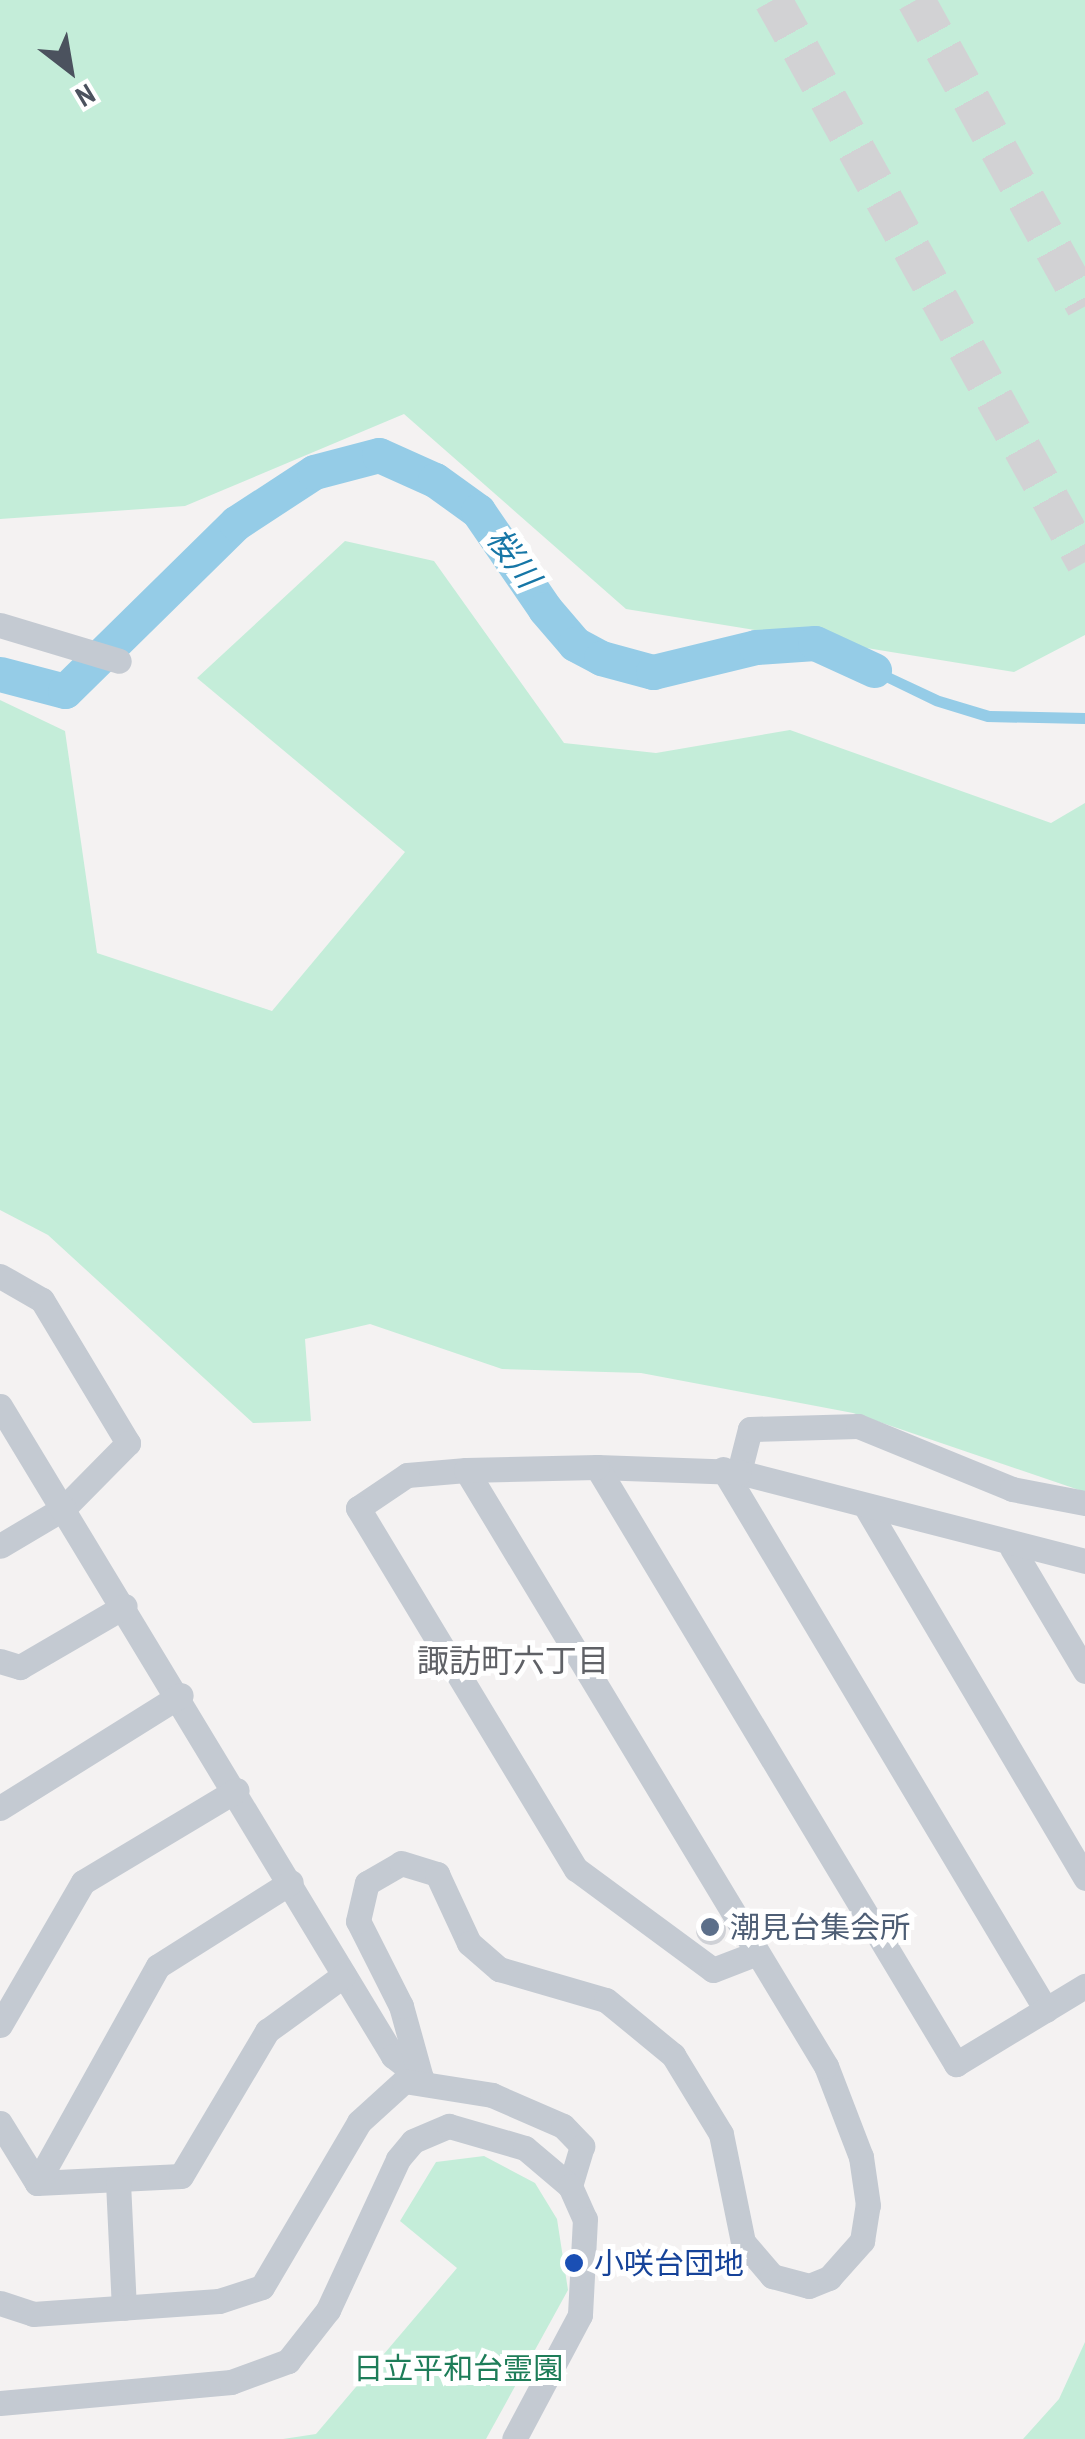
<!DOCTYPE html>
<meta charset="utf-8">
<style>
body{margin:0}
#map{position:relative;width:1085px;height:2439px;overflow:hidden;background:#f4f2f2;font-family:"Archivo Narrow","Noto Sans JP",sans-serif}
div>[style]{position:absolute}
.green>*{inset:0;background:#c4edd9}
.water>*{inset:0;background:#95cce7}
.river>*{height:35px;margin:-17.5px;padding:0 17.5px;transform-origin:17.5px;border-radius:17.5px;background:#95cce7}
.building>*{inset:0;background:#cfd1d6}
.round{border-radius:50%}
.highway-tunnel>*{height:38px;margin-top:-19px;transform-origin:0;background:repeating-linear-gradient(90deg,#d2d2d4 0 38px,transparent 0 57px)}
.minor>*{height:25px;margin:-12.5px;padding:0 12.5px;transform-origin:12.5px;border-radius:12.5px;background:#c4cad2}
.dots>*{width:28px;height:28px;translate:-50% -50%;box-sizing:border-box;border:5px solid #fff;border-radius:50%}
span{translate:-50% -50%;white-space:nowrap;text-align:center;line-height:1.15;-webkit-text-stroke:10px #fff;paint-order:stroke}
.service-label{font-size:30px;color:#4e5e75}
.left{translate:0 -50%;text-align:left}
.transit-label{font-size:30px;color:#164399}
.park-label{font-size:30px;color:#1e7d59}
.water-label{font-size:32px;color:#1676a6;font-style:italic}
.neighbourhood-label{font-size:32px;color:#5f6166}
.north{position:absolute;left:20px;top:20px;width:100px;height:100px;-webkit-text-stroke:8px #fff;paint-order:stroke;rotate:149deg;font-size:28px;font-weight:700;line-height:40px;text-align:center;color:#4b525e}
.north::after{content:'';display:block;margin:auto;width:35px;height:45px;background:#4b525e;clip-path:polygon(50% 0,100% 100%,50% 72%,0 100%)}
</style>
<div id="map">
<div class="green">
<i style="clip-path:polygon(0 0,1085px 0,1085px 635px,1014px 672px,626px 609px,404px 414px,185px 506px,0 519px)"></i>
<i style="clip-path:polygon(345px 541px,434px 561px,564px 743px,656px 753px,790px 730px,1051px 823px,1085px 803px,1085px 1492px,853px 1413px,641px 1373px,502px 1369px,370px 1324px,305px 1339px,311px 1421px,253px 1423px,48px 1235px,0 1210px,0 700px,65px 731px,97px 953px,272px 1011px,405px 852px,197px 678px)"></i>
<i style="clip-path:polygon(484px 2156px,535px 2183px,557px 2219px,568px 2290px,486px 2439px,283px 2439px,316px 2434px,457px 2268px,400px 2221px,436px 2162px)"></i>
<i style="clip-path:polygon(1085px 2342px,1085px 2439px,1023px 2439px,1059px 2399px)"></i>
</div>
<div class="water">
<i style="clip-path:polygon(833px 646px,940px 696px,990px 711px,1085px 713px,1085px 724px,987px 722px,935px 706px,832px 656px)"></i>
</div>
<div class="river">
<i style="left:0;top:674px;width:67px;rotate:14.7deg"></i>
<i style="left:65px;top:691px;width:240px;rotate:-44.5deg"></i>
<i style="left:236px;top:523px;width:93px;rotate:-33.2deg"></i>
<i style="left:314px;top:472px;width:67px;rotate:-14.7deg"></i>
<i style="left:379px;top:455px;width:61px;rotate:24.1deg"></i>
<i style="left:435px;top:480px;width:53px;rotate:35.8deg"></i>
<i style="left:478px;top:511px;width:119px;rotate:55.6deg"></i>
<i style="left:545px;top:609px;width:46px;rotate:49.4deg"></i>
<i style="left:575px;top:644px;width:30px;rotate:28deg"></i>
<i style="left:601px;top:658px;width:54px;rotate:15.1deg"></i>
<i style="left:653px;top:672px;width:106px;rotate:-13.6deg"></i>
<i style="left:756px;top:647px;width:59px;rotate:-3.9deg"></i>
<i style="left:815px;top:643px;width:65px;rotate:24.6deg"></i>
</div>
<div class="building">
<i class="round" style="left:696px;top:1915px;width:30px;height:30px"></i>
</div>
<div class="highway-tunnel">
<i style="left:773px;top:0;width:643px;rotate:60.96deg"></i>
<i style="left:916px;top:0;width:350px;rotate:61.1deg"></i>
</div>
<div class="minor">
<i style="left:0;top:625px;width:124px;rotate:16.8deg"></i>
<i style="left:0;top:1276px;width:48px;rotate:29.7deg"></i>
<i style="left:42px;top:1300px;width:167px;rotate:59deg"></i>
<i style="left:128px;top:1443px;width:91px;rotate:134.6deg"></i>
<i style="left:64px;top:1508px;width:74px;rotate:149.3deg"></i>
<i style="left:0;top:1406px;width:760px;rotate:58.84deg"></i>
<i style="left:393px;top:2056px;width:36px;rotate:38deg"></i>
<i style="left:723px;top:1469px;width:630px;rotate:59.16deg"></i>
<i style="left:466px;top:1470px;width:59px;rotate:175.2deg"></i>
<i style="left:407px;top:1475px;width:59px;rotate:146deg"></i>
<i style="left:358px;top:1508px;width:422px;rotate:58.9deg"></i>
<i style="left:576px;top:1869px;width:170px;rotate:36.4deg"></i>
<i style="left:713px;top:1970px;width:47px;rotate:-21.1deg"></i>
<i style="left:739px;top:1472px;width:44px;rotate:-75.7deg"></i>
<i style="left:750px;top:1429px;width:108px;rotate:-1.6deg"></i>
<i style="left:858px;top:1426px;width:166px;rotate:22.2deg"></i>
<i style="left:1012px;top:1489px;width:74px;rotate:10.9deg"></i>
<i style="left:866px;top:1507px;width:431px;rotate:59.4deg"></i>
<i style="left:1012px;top:1548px;width:143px;rotate:59.3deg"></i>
<i style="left:1085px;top:1561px;width:357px;rotate:-165.6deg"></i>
<i style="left:739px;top:1472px;width:142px;rotate:-178deg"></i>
<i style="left:597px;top:1467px;width:697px;rotate:58.98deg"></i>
<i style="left:956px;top:2064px;width:151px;rotate:-31.2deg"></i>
<i style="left:0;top:1661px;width:21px;rotate:17deg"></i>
<i style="left:20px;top:1667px;width:121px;rotate:-30.2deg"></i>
<i style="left:0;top:1808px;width:213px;rotate:-32deg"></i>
<i style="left:0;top:2025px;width:165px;rotate:-59.9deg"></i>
<i style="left:83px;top:1882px;width:179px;rotate:-30.9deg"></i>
<i style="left:421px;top:2078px;width:75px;rotate:-105.5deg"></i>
<i style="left:401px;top:2006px;width:95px;rotate:-116.8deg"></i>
<i style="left:358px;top:1921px;width:39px;rotate:-77deg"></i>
<i style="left:367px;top:1883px;width:39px;rotate:-30deg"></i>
<i style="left:401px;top:1863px;width:38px;rotate:17deg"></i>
<i style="left:437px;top:1874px;width:76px;rotate:65.1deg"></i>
<i style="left:469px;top:1943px;width:40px;rotate:41deg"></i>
<i style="left:499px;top:1969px;width:111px;rotate:16.2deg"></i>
<i style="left:606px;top:2000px;width:87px;rotate:39.4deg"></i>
<i style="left:673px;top:2055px;width:92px;rotate:58.7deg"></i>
<i style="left:721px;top:2134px;width:110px;rotate:78.5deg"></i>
<i style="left:743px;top:2242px;width:45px;rotate:49.5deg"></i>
<i style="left:772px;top:2276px;width:38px;rotate:15deg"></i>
<i style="left:809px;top:2286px;width:22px;rotate:-22deg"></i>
<i style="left:829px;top:2278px;width:50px;rotate:-48.3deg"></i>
<i style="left:862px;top:2241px;width:36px;rotate:-81deg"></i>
<i style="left:868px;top:2205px;width:49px;rotate:-98.3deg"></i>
<i style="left:861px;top:2157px;width:97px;rotate:-111deg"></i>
<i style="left:826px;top:2066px;width:696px;rotate:-121.13deg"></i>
<i style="left:466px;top:1470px;width:131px;rotate:-1.3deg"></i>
<i style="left:0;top:2123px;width:70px;rotate:58.3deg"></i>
<i style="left:37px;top:2183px;width:144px;rotate:-2.8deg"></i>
<i style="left:181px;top:2176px;width:169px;rotate:-59.3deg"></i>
<i style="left:267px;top:2031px;width:95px;rotate:-36deg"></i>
<i style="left:118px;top:2182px;width:126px;rotate:87.3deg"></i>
<i style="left:37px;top:2183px;width:248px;rotate:-60.9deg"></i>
<i style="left:158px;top:1966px;width:157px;rotate:-32.3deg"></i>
<i style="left:0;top:2303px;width:35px;rotate:18deg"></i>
<i style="left:33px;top:2314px;width:186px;rotate:-4deg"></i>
<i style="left:219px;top:2301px;width:45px;rotate:-18deg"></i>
<i style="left:262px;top:2287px;width:191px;rotate:-59.5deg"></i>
<i style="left:359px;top:2122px;width:61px;rotate:-42.3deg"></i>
<i style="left:404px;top:2081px;width:89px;rotate:9deg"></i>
<i style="left:492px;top:2095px;width:77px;rotate:23.6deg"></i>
<i style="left:563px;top:2126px;width:28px;rotate:46deg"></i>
<i style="left:582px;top:2146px;width:42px;rotate:106.7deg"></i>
<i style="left:0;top:2403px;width:232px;rotate:-5.2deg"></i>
<i style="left:231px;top:2382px;width:61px;rotate:-20.2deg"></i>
<i style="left:288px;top:2361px;width:65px;rotate:-51.9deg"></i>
<i style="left:328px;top:2310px;width:166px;rotate:-65.1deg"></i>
<i style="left:398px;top:2159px;width:23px;rotate:-50deg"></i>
<i style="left:413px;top:2141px;width:39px;rotate:-23deg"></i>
<i style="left:449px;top:2126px;width:79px;rotate:16.1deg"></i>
<i style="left:525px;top:2148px;width:59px;rotate:40.2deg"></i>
<i style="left:570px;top:2186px;width:36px;rotate:66deg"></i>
<i style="left:585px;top:2219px;width:96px;rotate:93deg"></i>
<i style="left:580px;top:2315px;width:140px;rotate:118deg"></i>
</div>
<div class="dots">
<i style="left:710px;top:1927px;background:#5c6f8a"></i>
<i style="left:574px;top:2263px;background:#1a4fb4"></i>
</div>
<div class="service-label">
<span class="left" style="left:730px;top:1927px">潮見台集会所</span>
</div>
<div class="transit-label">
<span class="left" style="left:594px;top:2263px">小咲台団地</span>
</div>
<div class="park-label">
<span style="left:458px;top:2368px">日立平和台霊園</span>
</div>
<div class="water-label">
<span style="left:513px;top:558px;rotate:54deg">桜川</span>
</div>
<div class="neighbourhood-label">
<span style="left:513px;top:1661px">諏訪町六丁目</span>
</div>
<div class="north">N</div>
</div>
